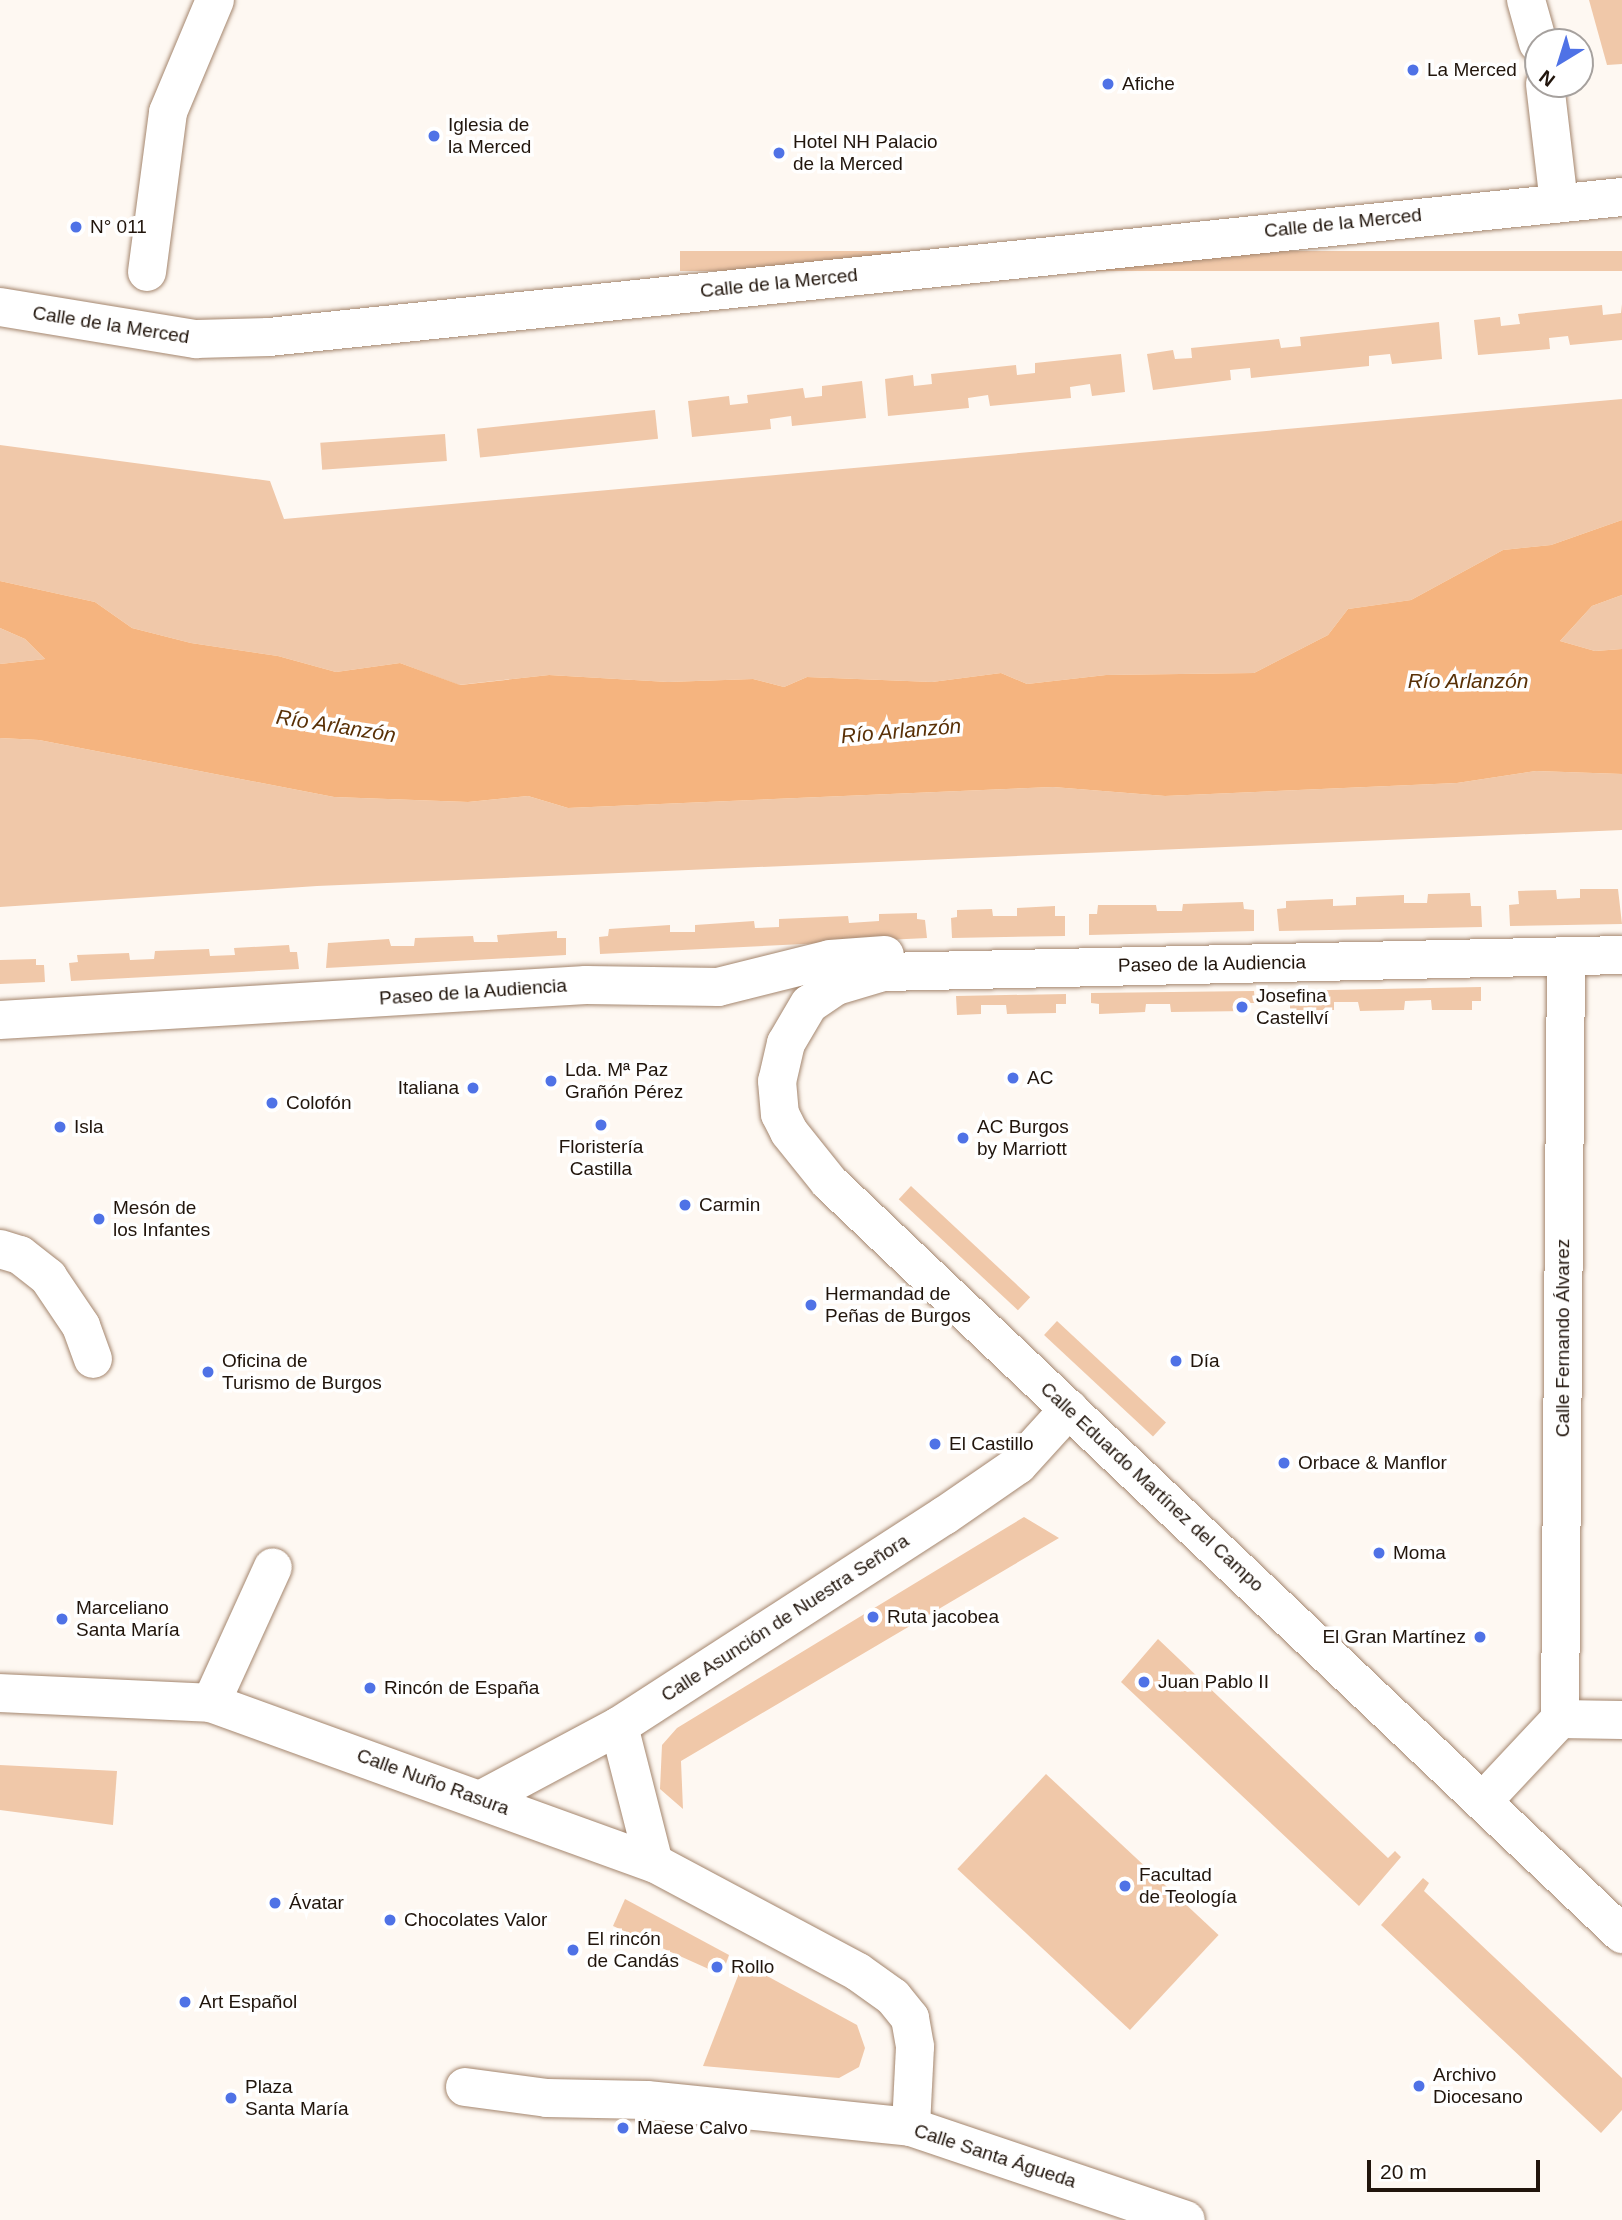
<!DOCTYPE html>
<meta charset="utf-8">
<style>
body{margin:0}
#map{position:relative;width:1622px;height:2220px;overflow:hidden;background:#fef8f2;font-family:Arial,sans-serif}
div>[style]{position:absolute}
.green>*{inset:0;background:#f0c8a9;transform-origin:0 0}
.water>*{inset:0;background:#f5b47f}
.roads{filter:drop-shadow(0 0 2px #a4866e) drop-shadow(0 0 2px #a4866e)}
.minor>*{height:38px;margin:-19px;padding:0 19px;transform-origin:19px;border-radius:19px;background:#fff}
.highway>*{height:38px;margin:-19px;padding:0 19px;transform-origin:19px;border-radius:19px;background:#fff}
.dots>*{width:19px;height:19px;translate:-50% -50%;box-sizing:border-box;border:4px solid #fff;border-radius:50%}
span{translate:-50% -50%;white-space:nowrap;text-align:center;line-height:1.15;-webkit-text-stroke:7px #fff;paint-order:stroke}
.poi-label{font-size:19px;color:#21150c}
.left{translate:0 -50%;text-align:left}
.right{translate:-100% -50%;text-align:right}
.street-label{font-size:19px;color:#21150c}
.water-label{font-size:21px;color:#593006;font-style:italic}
.north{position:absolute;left:1524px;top:28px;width:70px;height:70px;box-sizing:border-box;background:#fff;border:2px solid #a6a19e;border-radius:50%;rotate:218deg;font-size:19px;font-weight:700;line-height:28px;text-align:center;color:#21150c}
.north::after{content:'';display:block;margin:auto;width:24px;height:32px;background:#4f72e6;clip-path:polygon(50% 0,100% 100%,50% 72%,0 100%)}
.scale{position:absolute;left:1367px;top:2160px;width:173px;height:32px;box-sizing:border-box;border:4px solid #21150c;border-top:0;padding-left:9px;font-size:21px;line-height:24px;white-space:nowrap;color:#21150c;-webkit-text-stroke:5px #fff;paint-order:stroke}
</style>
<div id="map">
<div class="green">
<i style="clip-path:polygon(1589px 0,1622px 0,1622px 64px,1607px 65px)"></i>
<i style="left:1622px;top:251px;width:20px;height:942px;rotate:90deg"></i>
<i style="clip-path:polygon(1622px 304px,1622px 340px,1570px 345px,1568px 336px,1549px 338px,1550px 349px,1478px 355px,1474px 320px,1500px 317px,1501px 326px,1520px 324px,1518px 314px,1602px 305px,1603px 315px,1621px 313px)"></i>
<i style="clip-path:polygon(1439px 322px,1442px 359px,1392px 364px,1390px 354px,1369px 356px,1369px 366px,1251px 378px,1250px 368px,1230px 370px,1231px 380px,1153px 390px,1147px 354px,1173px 350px,1175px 359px,1192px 358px,1191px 348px,1279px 339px,1281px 348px,1301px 346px,1300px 337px)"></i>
<i style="clip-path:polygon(1121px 354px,1125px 392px,1092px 396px,1090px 384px,1070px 387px,1071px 398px,990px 406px,988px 395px,968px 398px,969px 408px,888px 416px,885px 379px,913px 375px,914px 386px,932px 384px,931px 374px,1016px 365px,1017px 375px,1035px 373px,1035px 363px)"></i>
<i style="clip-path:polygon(862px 381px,866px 418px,792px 426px,791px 416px,770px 419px,771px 429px,692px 437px,688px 401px,729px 396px,730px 405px,748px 403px,747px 395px,803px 388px,805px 398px,822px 396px,822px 386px)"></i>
<i style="clip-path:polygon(1622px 399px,1622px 520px,1551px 545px,1503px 550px,1411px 600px,1348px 609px,1328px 635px,1254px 673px,1106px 675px,1027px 684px,1001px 673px,932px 682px,807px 677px,784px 687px,753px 679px,668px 682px,549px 675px,459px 685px,400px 663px,336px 672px,278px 656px,191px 643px,132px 628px,95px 602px,0 581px,0 445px,270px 481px,284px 519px)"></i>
<i style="left:655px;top:410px;width:29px;height:179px;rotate:84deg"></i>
<i style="left:445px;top:434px;width:27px;height:125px;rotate:86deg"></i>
<i style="clip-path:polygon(1622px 595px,1622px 649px,1595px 651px,1560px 641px,1592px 606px)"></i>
<i style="clip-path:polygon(0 628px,25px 639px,45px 659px,0 664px)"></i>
<i style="clip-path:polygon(0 738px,39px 740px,334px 797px,468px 802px,528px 796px,568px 808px,1053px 787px,1165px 796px,1457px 783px,1536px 771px,1622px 774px,1622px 830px,317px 886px,0 907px)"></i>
<i style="clip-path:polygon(1580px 889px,1618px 889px,1622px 924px,1510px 926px,1509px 905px,1519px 904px,1518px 891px,1556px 890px,1557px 899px,1580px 898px)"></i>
<i style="clip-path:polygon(1470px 893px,1471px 906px,1481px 906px,1482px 927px,1279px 931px,1277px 909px,1286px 908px,1286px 901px,1333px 899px,1333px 906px,1356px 905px,1356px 897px,1404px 895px,1404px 903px,1427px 903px,1428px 894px)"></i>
<i style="clip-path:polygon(1243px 902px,1244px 909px,1254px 910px,1254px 931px,1089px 935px,1089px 914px,1097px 914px,1098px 905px,1156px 905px,1157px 911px,1182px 911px,1183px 904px)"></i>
<i style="clip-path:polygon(1055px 906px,1055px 916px,1065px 916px,1065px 936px,952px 938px,951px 918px,957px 917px,957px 910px,992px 909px,993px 916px,1017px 916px,1017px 908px)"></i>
<i style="clip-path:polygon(917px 913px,917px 919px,925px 920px,927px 938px,600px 954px,599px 937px,608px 936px,609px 929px,670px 925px,670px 932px,695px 932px,695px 925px,754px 921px,755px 928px,779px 927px,779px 919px,848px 916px,849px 923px,879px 921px,879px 914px)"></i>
<i style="clip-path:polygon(557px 931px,557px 938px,566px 938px,566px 955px,326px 968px,328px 943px,389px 939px,391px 946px,414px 946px,415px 938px,473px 936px,474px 942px,498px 942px,497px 935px)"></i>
<i style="clip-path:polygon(289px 945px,290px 952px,297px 952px,299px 969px,71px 981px,69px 963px,78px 962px,77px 955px,129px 953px,130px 960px,154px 959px,155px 951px,209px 949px,210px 956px,235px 955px,234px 948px)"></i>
<i style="clip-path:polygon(36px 959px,36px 965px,44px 965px,45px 982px,0 984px,0 960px)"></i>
<i style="clip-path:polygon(1481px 987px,1481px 1001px,1472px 1001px,1472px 1010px,1432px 1010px,1431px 1000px,1405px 1001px,1404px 1010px,1360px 1011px,1358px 1002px,1334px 1002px,1334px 1010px,1290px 1010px,1290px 1002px,1279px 1003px,1279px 991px)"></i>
<i style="clip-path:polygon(1254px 991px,1255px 1003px,1248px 1003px,1248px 1011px,1171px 1012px,1170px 1004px,1146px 1004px,1145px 1012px,1099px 1014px,1099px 1004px,1091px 1003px,1091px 993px)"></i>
<i style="clip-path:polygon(1066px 994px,1066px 1004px,1056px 1004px,1056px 1013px,1007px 1014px,1006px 1005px,981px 1005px,981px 1014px,957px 1015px,956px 996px)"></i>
<i style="left:911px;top:1186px;width:163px;height:18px;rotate:43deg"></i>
<i style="left:1057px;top:1321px;width:149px;height:19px;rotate:43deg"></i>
<i style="clip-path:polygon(1024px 1517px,1059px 1538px,681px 1761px,683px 1809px,660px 1789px,662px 1745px,677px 1728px)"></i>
<i style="clip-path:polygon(1158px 1639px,1388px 1858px,1395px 1851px,1401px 1857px,1359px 1906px,1121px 1682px)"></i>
<i style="clip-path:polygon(0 1765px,117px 1771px,113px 1825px,0 1810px)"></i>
<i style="left:1046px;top:1774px;width:236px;height:130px;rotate:43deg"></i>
<i style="clip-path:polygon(1423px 1878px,1429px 1883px,1424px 1891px,1622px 2078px,1622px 2110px,1601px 2133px,1381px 1925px)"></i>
<i style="clip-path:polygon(625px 1899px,729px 1955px,722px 1975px,613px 1926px)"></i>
<i style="clip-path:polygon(743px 1963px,857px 2025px,865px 2048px,859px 2067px,839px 2078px,703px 2066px)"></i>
</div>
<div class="water">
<i style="clip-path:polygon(1622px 520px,1622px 595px,1592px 606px,1560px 641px,1595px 651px,1622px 649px,1622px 774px,1536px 771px,1457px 783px,1165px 796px,1053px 787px,568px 808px,528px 796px,468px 802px,334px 797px,39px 740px,0 738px,0 664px,45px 659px,25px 639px,0 628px,0 581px,95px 602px,132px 628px,191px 643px,278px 656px,336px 672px,400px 663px,460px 685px,549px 675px,668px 682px,753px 679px,784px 687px,807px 677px,932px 682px,1001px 673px,1027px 684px,1106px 675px,1254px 673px,1328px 635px,1348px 609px,1411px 600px,1503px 550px,1551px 545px)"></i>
</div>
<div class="roads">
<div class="minor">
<i style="left:1526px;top:0;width:45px;rotate:74.4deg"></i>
<i style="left:1545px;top:84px;width:120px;rotate:83.3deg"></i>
<i style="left:147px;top:272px;width:161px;rotate:-82.5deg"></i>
<i style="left:168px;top:112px;width:121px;rotate:-67.2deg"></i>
<i style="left:1622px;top:955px;width:739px;rotate:178.68deg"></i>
<i style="left:883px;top:972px;width:49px;rotate:163.4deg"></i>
<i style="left:836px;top:986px;width:32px;rotate:146deg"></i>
<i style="left:809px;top:1004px;width:45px;rotate:120.5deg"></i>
<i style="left:786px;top:1043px;width:39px;rotate:103deg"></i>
<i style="left:777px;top:1081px;width:33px;rotate:85deg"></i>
<i style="left:780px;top:1114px;width:20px;rotate:63deg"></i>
<i style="left:789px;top:1132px;width:64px;rotate:51.3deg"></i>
<i style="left:829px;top:1182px;width:1093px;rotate:43.48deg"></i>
<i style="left:0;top:1020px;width:587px;rotate:-3.42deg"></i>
<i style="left:586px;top:985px;width:132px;rotate:0.9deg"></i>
<i style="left:718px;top:987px;width:115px;rotate:-14deg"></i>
<i style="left:830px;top:959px;width:55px;rotate:-4.2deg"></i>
<i style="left:0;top:1249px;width:21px;rotate:17deg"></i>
<i style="left:20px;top:1255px;width:36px;rotate:38deg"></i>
<i style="left:48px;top:1277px;width:59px;rotate:56deg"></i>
<i style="left:81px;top:1326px;width:35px;rotate:70deg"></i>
<i style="left:0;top:1693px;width:211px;rotate:2.7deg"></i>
<i style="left:211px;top:1703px;width:471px;rotate:19.9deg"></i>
<i style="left:654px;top:1863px;width:231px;rotate:28.1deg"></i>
<i style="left:858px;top:1972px;width:43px;rotate:35.5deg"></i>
<i style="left:893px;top:1997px;width:27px;rotate:51deg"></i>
<i style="left:910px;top:2018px;width:29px;rotate:80deg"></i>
<i style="left:915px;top:2047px;width:80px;rotate:92.9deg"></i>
<i style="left:211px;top:1703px;width:149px;rotate:-65.5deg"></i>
<i style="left:1560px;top:1719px;width:763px;rotate:-89.55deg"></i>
<i style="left:619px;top:1726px;width:141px;rotate:75.7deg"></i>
<i style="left:482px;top:1799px;width:155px;rotate:-28.1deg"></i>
<i style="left:619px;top:1726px;width:387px;rotate:-32.9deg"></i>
<i style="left:944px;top:1516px;width:90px;rotate:-34.6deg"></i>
<i style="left:1018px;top:1465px;width:76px;rotate:-47.7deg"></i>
<i style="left:1484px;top:1800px;width:111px;rotate:-46.8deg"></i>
<i style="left:1560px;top:1719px;width:62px;rotate:0.9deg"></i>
<i style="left:465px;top:2087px;width:83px;rotate:7.6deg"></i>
<i style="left:547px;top:2098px;width:100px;rotate:1.1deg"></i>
<i style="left:647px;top:2100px;width:265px;rotate:5.8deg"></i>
<i style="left:911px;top:2127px;width:290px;rotate:18.7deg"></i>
</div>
<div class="highway">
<i style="left:0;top:307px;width:199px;rotate:9.3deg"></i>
<i style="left:196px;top:339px;width:73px;rotate:-1.6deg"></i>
<i style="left:269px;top:337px;width:1360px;rotate:-5.91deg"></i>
</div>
</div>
<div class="dots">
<i style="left:1413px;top:70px;background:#4f72e6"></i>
<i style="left:1108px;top:84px;background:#4f72e6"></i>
<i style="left:434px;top:136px;background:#4f72e6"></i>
<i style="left:779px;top:153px;background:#4f72e6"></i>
<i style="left:76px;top:227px;background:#4f72e6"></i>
<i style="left:1242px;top:1007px;background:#4f72e6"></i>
<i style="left:1013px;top:1078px;background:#4f72e6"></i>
<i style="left:551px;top:1081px;background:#4f72e6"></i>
<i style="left:473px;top:1088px;background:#4f72e6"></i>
<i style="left:272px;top:1103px;background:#4f72e6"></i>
<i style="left:601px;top:1125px;background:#4f72e6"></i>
<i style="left:60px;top:1127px;background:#4f72e6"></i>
<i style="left:963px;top:1138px;background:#4f72e6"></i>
<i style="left:685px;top:1205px;background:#4f72e6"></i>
<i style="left:99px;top:1219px;background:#4f72e6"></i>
<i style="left:811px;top:1305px;background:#4f72e6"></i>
<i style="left:1176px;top:1361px;background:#4f72e6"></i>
<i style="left:208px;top:1372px;background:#4f72e6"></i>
<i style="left:935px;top:1444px;background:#4f72e6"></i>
<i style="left:1284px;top:1463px;background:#4f72e6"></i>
<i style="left:1379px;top:1553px;background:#4f72e6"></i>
<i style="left:873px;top:1617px;background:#4f72e6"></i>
<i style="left:62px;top:1619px;background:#4f72e6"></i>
<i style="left:1480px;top:1637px;background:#4f72e6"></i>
<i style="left:1144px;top:1682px;background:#4f72e6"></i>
<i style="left:370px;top:1688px;background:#4f72e6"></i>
<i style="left:1125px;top:1886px;background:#4f72e6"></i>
<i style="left:275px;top:1903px;background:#4f72e6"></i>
<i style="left:390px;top:1920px;background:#4f72e6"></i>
<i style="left:573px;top:1950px;background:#4f72e6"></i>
<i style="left:717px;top:1967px;background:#4f72e6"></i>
<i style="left:185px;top:2002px;background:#4f72e6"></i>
<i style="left:1419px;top:2086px;background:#4f72e6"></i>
<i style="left:231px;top:2098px;background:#4f72e6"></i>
<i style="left:623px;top:2128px;background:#4f72e6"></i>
</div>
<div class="poi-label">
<span class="left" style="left:1427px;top:70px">La Merced</span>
<span class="left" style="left:1122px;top:84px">Afiche</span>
<span class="left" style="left:448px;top:136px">Iglesia de<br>la Merced</span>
<span class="left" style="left:793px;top:153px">Hotel NH Palacio<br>de la Merced</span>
<span class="left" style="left:90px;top:227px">N° 011</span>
<span class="left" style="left:1256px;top:1007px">Josefina<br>Castellví</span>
<span class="left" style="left:565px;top:1081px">Lda. Mª Paz<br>Grañón Pérez</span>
<span class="left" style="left:1027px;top:1078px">AC</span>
<span class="right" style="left:459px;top:1088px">Italiana</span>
<span class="left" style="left:286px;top:1103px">Colofón</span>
<span class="left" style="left:74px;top:1127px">Isla</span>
<span class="left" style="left:977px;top:1138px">AC Burgos<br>by Marriott</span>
<span style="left:601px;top:1158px">Floristería<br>Castilla</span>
<span class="left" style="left:699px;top:1205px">Carmin</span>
<span class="left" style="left:113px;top:1219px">Mesón de<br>los Infantes</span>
<span class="left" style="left:825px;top:1305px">Hermandad de<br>Peñas de Burgos</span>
<span class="left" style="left:222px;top:1372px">Oficina de<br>Turismo de Burgos</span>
<span class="left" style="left:1190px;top:1361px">Día</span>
<span class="left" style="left:949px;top:1444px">El Castillo</span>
<span class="left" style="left:1298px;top:1463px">Orbace &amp; Manflor</span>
<span class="left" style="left:1393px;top:1553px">Moma</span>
<span class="left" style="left:76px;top:1619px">Marceliano<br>Santa María</span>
<span class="left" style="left:887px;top:1617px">Ruta jacobea</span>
<span class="right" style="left:1466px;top:1637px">El Gran Martínez</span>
<span class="left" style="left:1158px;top:1682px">Juan Pablo II</span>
<span class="left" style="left:384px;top:1688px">Rincón de España</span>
<span class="left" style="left:1139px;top:1886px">Facultad<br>de Teología</span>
<span class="left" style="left:289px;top:1903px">Ávatar</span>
<span class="left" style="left:404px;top:1920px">Chocolates Valor</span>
<span class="left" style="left:587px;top:1950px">El rincón<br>de Candás</span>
<span class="left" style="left:731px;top:1967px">Rollo</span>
<span class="left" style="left:199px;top:2002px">Art Español</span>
<span class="left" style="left:1433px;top:2086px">Archivo<br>Diocesano</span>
<span class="left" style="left:245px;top:2098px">Plaza<br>Santa María</span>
<span class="left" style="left:637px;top:2128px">Maese Calvo</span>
</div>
<div class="street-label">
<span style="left:1343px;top:223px;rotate:-6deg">Calle de la Merced</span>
<span style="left:779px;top:283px;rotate:-6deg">Calle de la Merced</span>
<span style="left:111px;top:325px;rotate:9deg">Calle de la Merced</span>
<span style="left:1212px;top:964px;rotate:-1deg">Paseo de la Audiencia</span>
<span style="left:473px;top:992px;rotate:-4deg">Paseo de la Audiencia</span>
<span style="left:1563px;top:1338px;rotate:-90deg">Calle Fernando Álvarez</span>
<span style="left:1152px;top:1487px;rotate:43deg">Calle Eduardo Martínez del Campo</span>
<span style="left:785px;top:1618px;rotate:-33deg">Calle Asunción de Nuestra Señora</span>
<span style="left:433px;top:1782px;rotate:20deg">Calle Nuño Rasura</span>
<span style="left:995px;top:2156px;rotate:18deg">Calle Santa Águeda</span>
</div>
<div class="water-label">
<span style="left:1468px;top:681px">Río Arlanzón</span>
<span style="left:336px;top:726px;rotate:9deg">Río Arlanzón</span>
<span style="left:901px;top:731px;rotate:-5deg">Río Arlanzón</span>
</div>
<div class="north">N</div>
<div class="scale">20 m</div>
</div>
